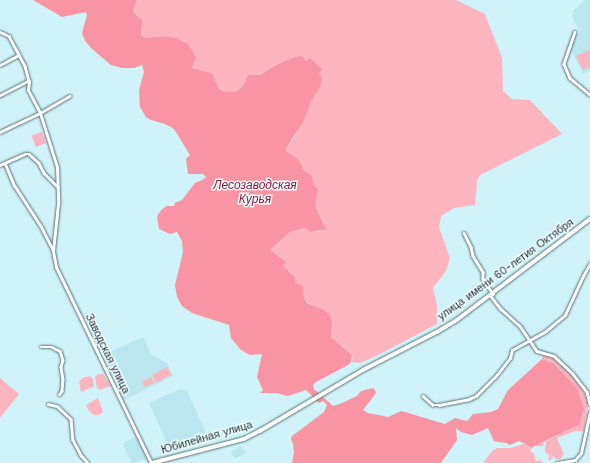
<!DOCTYPE html>
<meta charset="utf-8">
<style>
body{margin:0}
#map{position:relative;width:590px;height:463px;overflow:hidden;background:#cff3f8;font-family:"Work Sans",sans-serif}
div>[style]{position:absolute}
.built>*{inset:0;background:#bae7ee}
.green>*{inset:0;background:#fcb5be;transform-origin:0 0}
.water>*{inset:0;background:#f894a3}
.roads{filter:drop-shadow(0 0 1px #537378) drop-shadow(0 0 1px #537378)}
.minor>*{height:2.5px;margin:-1.25px;padding:0 1.25px;transform-origin:1.25px;border-radius:1.25px;background:#fff}
.tertiary>*{height:3px;margin:-1.5px;padding:0 1.5px;transform-origin:1.5px;border-radius:1.5px;background:#fff}
.primary>*{height:3.5px;margin:-1.75px;padding:0 1.75px;transform-origin:1.75px;border-radius:1.75px;background:#fff}
span{translate:-50% -50%;white-space:nowrap;text-align:center;line-height:1.15;-webkit-text-stroke:3px #edfbfd;paint-order:stroke}
.street-label{font-size:11px;color:#222f31}
.water-label{font-size:12px;color:#911d3d;font-style:italic}
</style>
<div id="map">
<div class="built">
<i style="clip-path:polygon(585px 0,590px 0,590px 70px,583px 74px,570px 48px,575px 36px,580px 32px,572px 16px,574px 10px)"></i>
<i style="clip-path:polygon(143px 337px,151px 354px,167px 363px,173px 376px,122px 401px,101px 356px)"></i>
<i style="clip-path:polygon(181px 389px,187px 391px,206px 433px,205px 437px,169px 447px,149px 403px)"></i>
<i style="clip-path:polygon(136px 437px,147px 459px,132px 463px,123px 445px,125px 442px)"></i>
<i style="clip-path:polygon(241px 446px,246px 453px,234px 459px,231px 452px)"></i>
</div>
<div class="green">
<i style="clip-path:polygon(137px 0,456px 0,485px 14px,502px 58px,503px 91px,512px 99px,530px 100px,562px 134px,480px 175px,477px 181px,475px 205px,454px 208px,441px 216px,439px 227px,450px 258px,446px 271px,433px 288px,437px 306px,437px 324px,378px 355px,361px 363px,351px 362px,353px 358px,349px 352px,331px 337px,332px 327px,322px 309px,308px 303px,304px 298px,303px 291px,295px 283px,295px 277px,283px 266px,285px 262px,270px 250px,290px 232px,305px 228px,310px 232px,322px 230px,324px 224px,315px 206px,316px 196px,312px 176px,304px 170px,299px 160px,285px 150px,295px 136px,311px 102px,321px 85px,322px 79px,319px 74px,320px 72px,306px 61px,295px 57px,278px 64px,260px 75px,248px 75px,243px 86px,235px 92px,223px 91px,219px 89px,213px 75px,208px 72px,192px 68px,194px 64px,185px 42px,164px 36px,145px 38px,141px 36px,142px 29px,139px 16px,133px 11px)"></i>
<i style="clip-path:polygon(590px 49px,590px 67px,583px 70px,576px 56px)"></i>
<i style="left:42px;top:132px;width:12px;height:11px;rotate:70deg"></i>
<i style="clip-path:polygon(543px 355px,552px 357px,574px 377px,582px 388px,588px 403px,584px 431px,575px 431px,557px 438px,564px 454px,560px 459px,556px 459px,553px 456px,551px 460px,548px 460px,549px 455px,545px 452px,546px 441px,579px 425px,577px 388px,553px 363px,542px 359px)"></i>
<i style="left:167px;top:367px;width:9px;height:17px;rotate:63deg"></i>
<i style="clip-path:polygon(103px 374px,111px 386px,100px 390px,97px 388px,95px 377px,99px 374px)"></i>
<i style="clip-path:polygon(90px 376px,93px 379px,94px 388px,92px 387px,81px 392px,79px 382px,82px 378px)"></i>
<i style="clip-path:polygon(151px 377px,154px 383px,145px 387px,142px 382px)"></i>
<i style="clip-path:polygon(0 378px,19px 394px,0 418px)"></i>
<i style="clip-path:polygon(98px 398px,103px 412px,99px 415px,94px 415px,89px 411px,86px 405px)"></i>
<i style="clip-path:polygon(543px 442px,544px 446px,535px 446px,530px 450px,534px 454px,536px 461px,541px 460px,542px 463px,483px 463px,492px 451px,497px 448px,511px 448px,523px 444px,532px 446px)"></i>
</div>
<div class="water">
<i style="clip-path:polygon(33px 0,137px 0,133px 11px,142px 20px,141px 36px,145px 38px,164px 36px,176px 38px,188px 44px,196px 57px,192px 68px,212px 73px,219px 89px,223px 91px,235px 92px,243px 86px,248px 75px,260px 75px,278px 64px,295px 57px,302px 56px,306px 61px,310px 58px,322px 69px,319px 74px,322px 78px,321px 85px,311px 102px,303px 122px,285px 150px,299px 160px,304px 170px,312px 176px,314px 185px,318px 189px,315px 206px,326px 229px,310px 232px,304px 228px,290px 232px,270px 250px,286px 262px,283px 266px,295px 277px,295px 283px,303px 286px,304px 298px,307px 303px,322px 309px,329px 314px,332px 321px,331px 337px,352px 355px,351px 362px,348px 365px,316px 382px,313px 385px,314px 389px,331px 404px,333px 406px,342px 403px,357px 396px,361px 391px,373px 388px,375px 390px,376px 393px,363px 410px,368px 413px,388px 417px,401px 411px,405px 412px,445px 424px,455px 418px,467px 421px,473px 414px,491px 412px,498px 409px,508px 390px,542px 359px,553px 363px,577px 388px,584px 409px,579px 425px,532px 447px,519px 441px,510px 445px,506px 443px,498px 442px,494px 441px,488px 428px,472px 435px,461px 432px,456px 428px,457px 440px,441px 463px,292px 463px,294px 452px,293px 444px,291px 439px,292px 436px,324px 412px,327px 405px,323px 401px,319px 403px,306px 390px,288px 396px,276px 393px,260px 393px,263px 390px,257px 377px,262px 354px,250px 355px,241px 350px,231px 338px,229px 325px,192px 313px,182px 306px,177px 297px,175px 285px,183px 252px,182px 241px,177px 232px,170px 234px,159px 229px,157px 217px,161px 210px,167px 206px,174px 206px,175px 203px,182px 200px,195px 183px,204px 179px,206px 177px,203px 174px,188px 174px,186px 159px,190px 155px,174px 129px,165px 124px,151px 120px,146px 117px,140px 107px,139px 90px,144px 72px,142px 65px,134px 68px,122px 68px,111px 65px,92px 49px,85px 41px,82px 33px,87px 15px,86px 12px,62px 17px)"></i>
</div>
<div class="roads">
<div class="minor">
<i style="left:0;top:32px;width:10px;rotate:24deg"></i>
<i style="left:9px;top:36px;width:34px;rotate:62deg"></i>
<i style="left:25px;top:66px;width:16px;rotate:75deg"></i>
<i style="left:29px;top:81px;width:33px;rotate:153deg"></i>
<i style="left:575px;top:32px;width:34px;rotate:109deg"></i>
<i style="left:564px;top:64px;width:15px;rotate:67deg"></i>
<i style="left:570px;top:78px;width:26px;rotate:40deg"></i>
<i style="left:0;top:65px;width:21px;rotate:-28deg"></i>
<i style="left:0;top:132px;width:44px;rotate:-25.4deg"></i>
<i style="left:40px;top:113px;width:34px;rotate:-30deg"></i>
<i style="left:5px;top:163px;width:25px;rotate:67deg"></i>
<i style="left:15px;top:186px;width:48px;rotate:57deg"></i>
<i style="left:41px;top:226px;width:27px;rotate:63deg"></i>
<i style="left:0;top:165px;width:27px;rotate:-24deg"></i>
<i style="left:25px;top:154px;width:4px"></i>
<i style="left:29px;top:154px;width:13px;rotate:42deg"></i>
<i style="left:39px;top:163px;width:11px;rotate:63deg"></i>
<i style="left:44px;top:173px;width:20px;rotate:45deg"></i>
<i style="left:464px;top:233px;width:16px;rotate:63deg"></i>
<i style="left:471px;top:247px;width:9px;rotate:77deg"></i>
<i style="left:473px;top:256px;width:19px;rotate:58deg"></i>
<i style="left:483px;top:272px;width:7px;rotate:90deg"></i>
<i style="left:483px;top:279px;width:18px;rotate:56deg"></i>
<i style="left:490px;top:295px;width:18px;rotate:52deg"></i>
<i style="left:501px;top:309px;width:25px;rotate:42deg"></i>
<i style="left:520px;top:326px;width:30px;rotate:56deg"></i>
<i style="left:537px;top:351px;width:18px;rotate:16deg"></i>
<i style="left:554px;top:356px;width:26px;rotate:43deg"></i>
<i style="left:573px;top:374px;width:23px;rotate:52deg"></i>
<i style="left:587px;top:392px;width:12px;rotate:76deg"></i>
<i style="left:41px;top:347px;width:11px"></i>
<i style="left:52px;top:347px;width:9px;rotate:27deg"></i>
<i style="left:60px;top:351px;width:9px;rotate:72deg"></i>
<i style="left:63px;top:360px;width:7px;rotate:106deg"></i>
<i style="left:61px;top:367px;width:12px;rotate:81deg"></i>
<i style="left:63px;top:379px;width:12px;rotate:95deg"></i>
<i style="left:62px;top:391px;width:4px;rotate:124deg"></i>
<i style="left:423px;top:396px;width:13px;rotate:42deg"></i>
<i style="left:433px;top:405px;width:6px"></i>
<i style="left:439px;top:405px;width:31px;rotate:-11deg"></i>
<i style="left:469px;top:399px;width:8px;rotate:-23deg"></i>
<i style="left:476px;top:396px;width:28px;rotate:-45deg"></i>
<i style="left:496px;top:376px;width:23px;rotate:-52deg"></i>
<i style="left:510px;top:358px;width:8px;rotate:-76deg"></i>
<i style="left:512px;top:350px;width:39px;rotate:-29deg"></i>
<i style="left:546px;top:331px;width:25px;rotate:-40deg"></i>
<i style="left:565px;top:315px;width:43px;rotate:-65.2deg"></i>
<i style="left:583px;top:276px;width:14px;rotate:-60deg"></i>
<i style="left:48px;top:404px;width:9px;rotate:13deg"></i>
<i style="left:57px;top:406px;width:19px;rotate:43deg"></i>
<i style="left:71px;top:419px;width:21px;rotate:85deg"></i>
<i style="left:73px;top:440px;width:17px;rotate:62deg"></i>
<i style="left:81px;top:455px;width:11px;rotate:49deg"></i>
<i style="left:557px;top:463px;width:18px;rotate:-9deg"></i>
<i style="left:575px;top:460px;width:9px;rotate:-49deg"></i>
<i style="left:581px;top:453px;width:42px;rotate:-77.6deg"></i>
</div>
<div class="tertiary">
<i style="left:29px;top:81px;width:9px;rotate:96deg"></i>
<i style="left:28px;top:90px;width:26px;rotate:62deg"></i>
<i style="left:40px;top:113px;width:57px;rotate:72.5deg"></i>
<i style="left:57px;top:167px;width:37px;rotate:88deg"></i>
<i style="left:58px;top:204px;width:47px;rotate:96.1deg"></i>
<i style="left:53px;top:251px;width:16px;rotate:79deg"></i>
<i style="left:56px;top:267px;width:218px;rotate:64.1deg"></i>
</div>
<div class="primary">
<i style="left:152px;top:463px;width:95px;rotate:-14.6deg"></i>
<i style="left:244px;top:439px;width:18px;rotate:-27deg"></i>
<i style="left:260px;top:431px;width:120px;rotate:-30.6deg"></i>
<i style="left:363px;top:370px;width:83px;rotate:-27.2deg"></i>
<i style="left:437px;top:332px;width:23px;rotate:-31deg"></i>
<i style="left:457px;top:320px;width:167px;rotate:-37.2deg"></i>
</div>
</div>
<div class="street-label">
<span style="left:506px;top:270px;rotate:-36deg">улица имени 60-летия Октября</span>
<span style="left:107px;top:354px;rotate:64deg">Заводская улица</span>
<span style="left:207px;top:438px;rotate:-16deg">Юбилейная улица</span>
</div>
<div class="water-label">
<span style="left:255px;top:193px">Лесозаводская<br>Курья</span>
</div>
</div>
